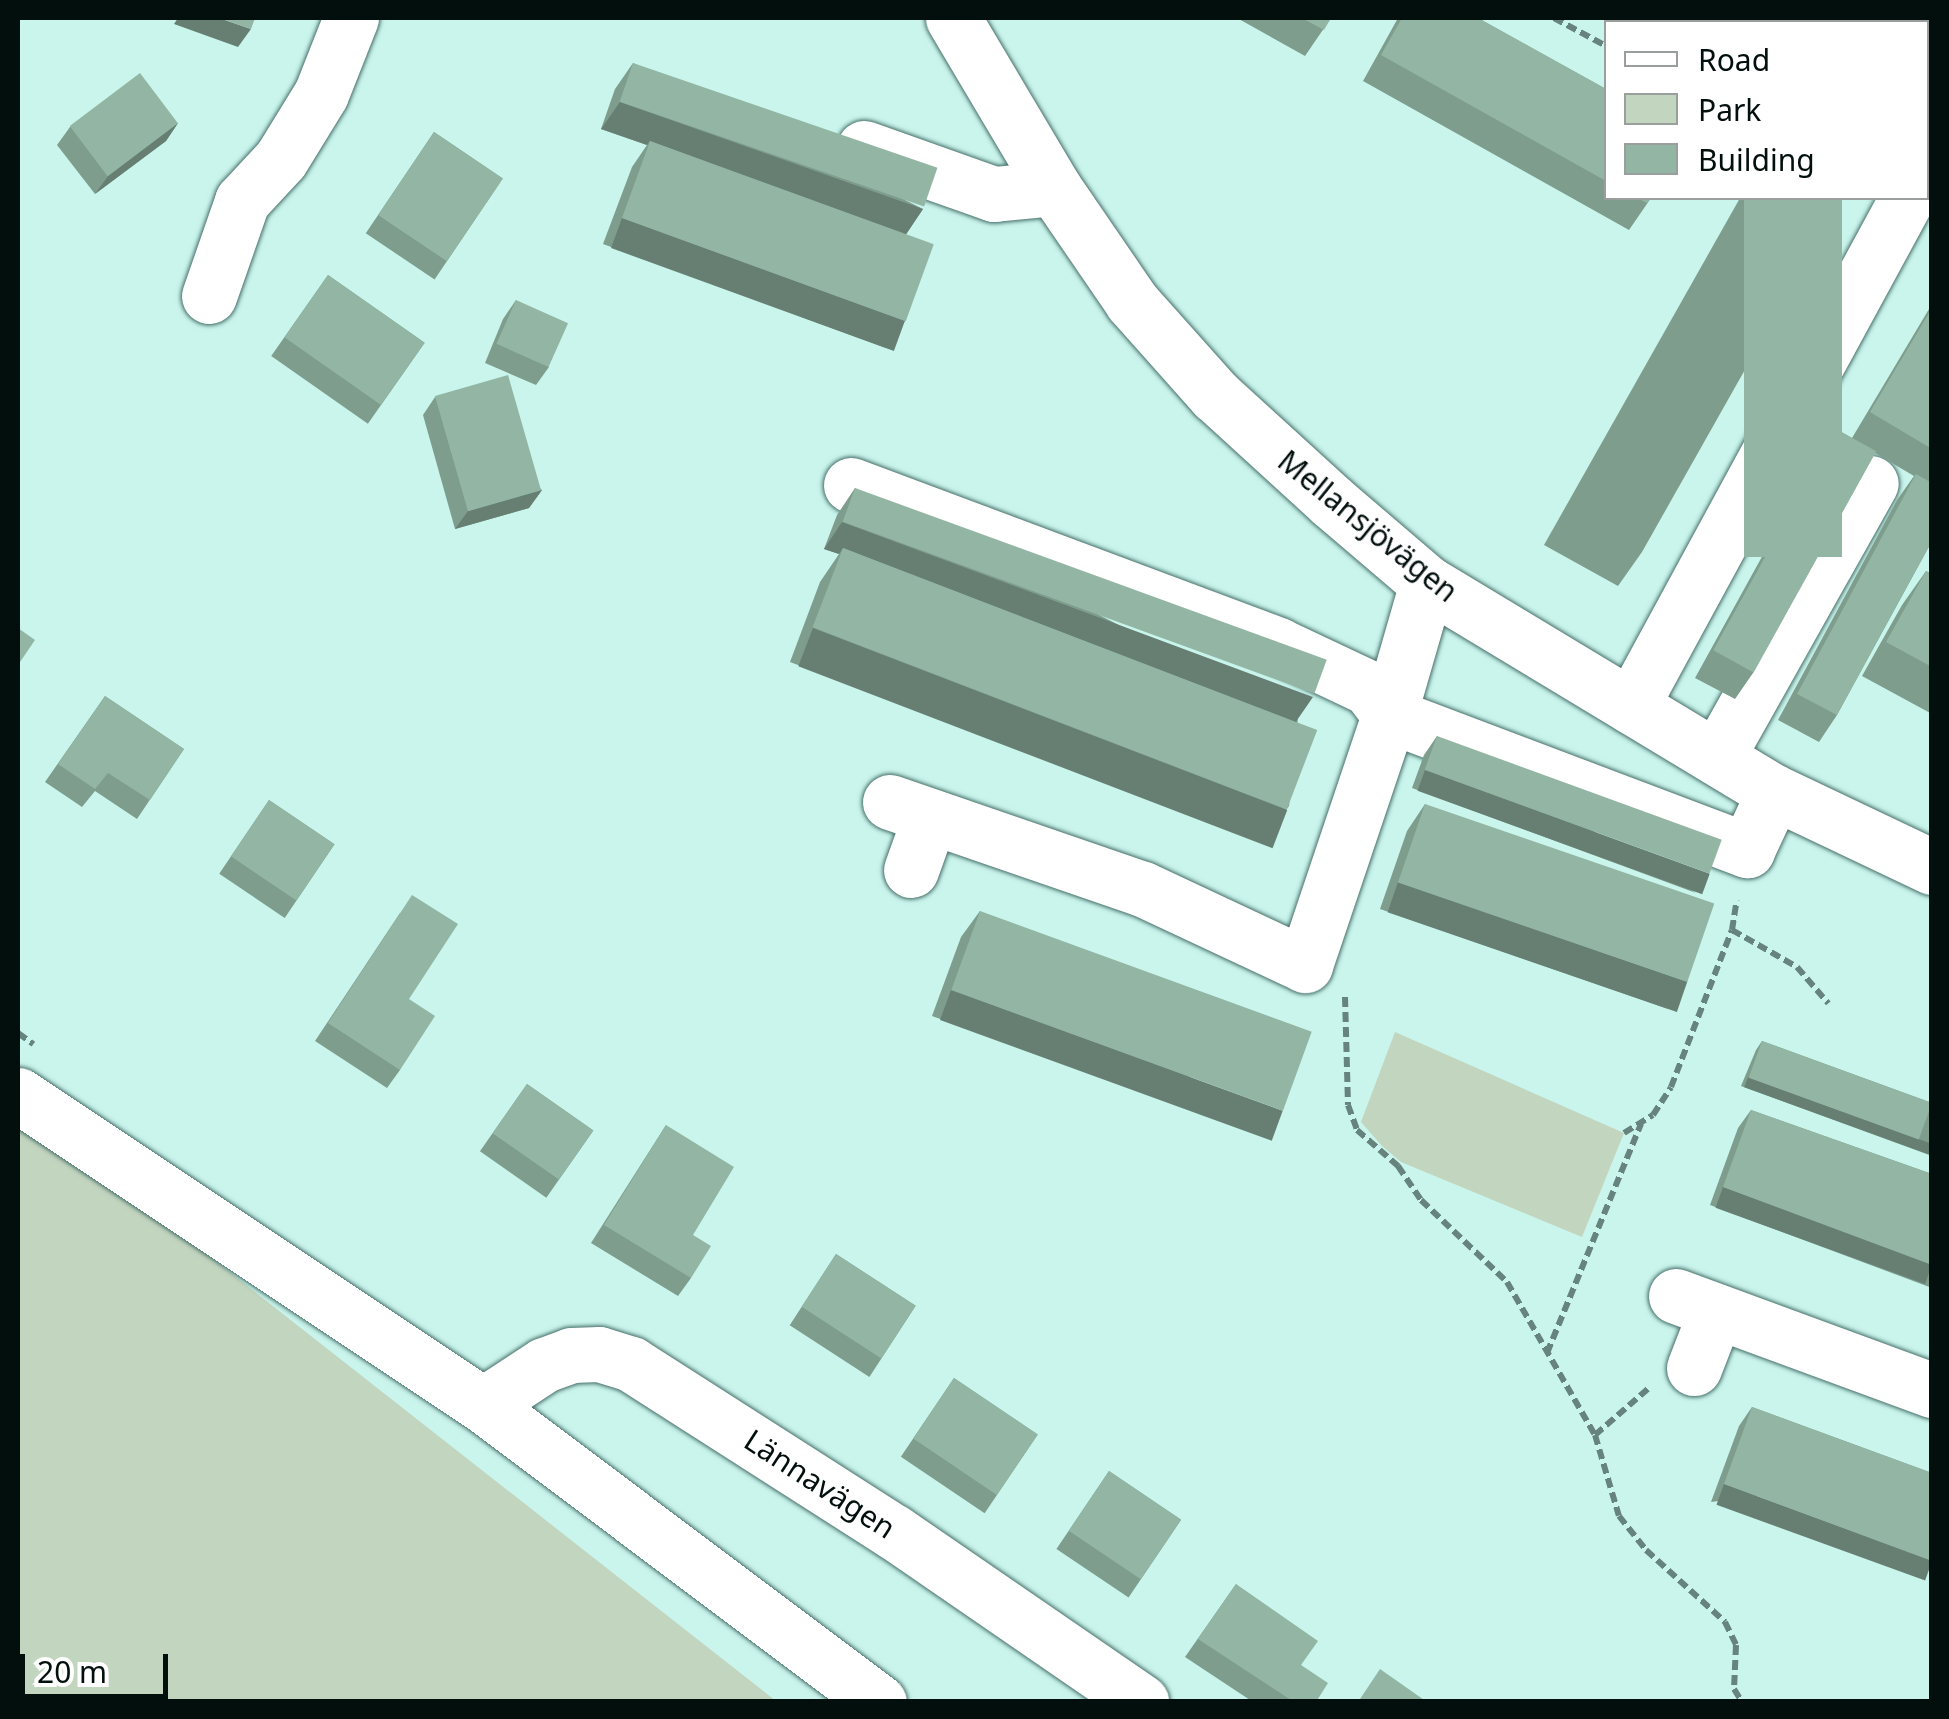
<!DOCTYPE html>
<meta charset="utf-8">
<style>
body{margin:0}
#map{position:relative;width:1949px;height:1719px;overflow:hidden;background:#c9f5ed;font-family:"Noto Sans",sans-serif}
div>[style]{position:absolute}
.green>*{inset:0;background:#c2d5bf}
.path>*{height:6px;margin-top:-3px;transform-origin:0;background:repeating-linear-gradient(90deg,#66837e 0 10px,transparent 0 15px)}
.roads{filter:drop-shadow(0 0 2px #466f68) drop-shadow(0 0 2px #466f68)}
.minor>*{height:55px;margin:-27.5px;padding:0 27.5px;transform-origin:27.5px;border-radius:27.5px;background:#fff}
.major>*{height:55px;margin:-27.5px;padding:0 27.5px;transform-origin:27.5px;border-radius:27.5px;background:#fff}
.wall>*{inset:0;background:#7e9d8d;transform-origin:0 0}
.shaded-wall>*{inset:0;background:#677f73;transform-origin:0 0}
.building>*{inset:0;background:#93b6a4;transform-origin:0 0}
span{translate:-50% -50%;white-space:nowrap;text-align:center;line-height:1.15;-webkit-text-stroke:8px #fff;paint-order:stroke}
.street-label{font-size:30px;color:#020f0d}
.frame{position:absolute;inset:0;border:20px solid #020f0d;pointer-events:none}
.legend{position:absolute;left:1604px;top:20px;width:325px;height:180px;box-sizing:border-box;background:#fff;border:2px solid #9a9f9e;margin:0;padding:12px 18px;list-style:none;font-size:30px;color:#020f0d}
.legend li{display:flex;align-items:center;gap:20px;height:50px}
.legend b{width:50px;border:2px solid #9a9f9e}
.scale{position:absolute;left:20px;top:1654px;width:148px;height:45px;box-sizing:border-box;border:5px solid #020f0d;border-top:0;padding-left:12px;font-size:30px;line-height:35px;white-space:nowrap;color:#020f0d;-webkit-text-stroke:8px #fff;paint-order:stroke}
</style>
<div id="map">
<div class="green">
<i style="clip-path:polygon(1395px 1032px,1624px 1133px,1582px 1237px,1401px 1162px,1382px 1146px,1361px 1122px)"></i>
<i style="clip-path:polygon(18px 1127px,148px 1208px,776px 1701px,18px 1701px)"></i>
</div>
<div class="path">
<i style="left:1554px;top:18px;width:59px;rotate:28.3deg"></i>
<i style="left:1732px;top:930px;width:75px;rotate:29.6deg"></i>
<i style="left:1797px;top:967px;width:48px;rotate:49.3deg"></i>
<i style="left:1345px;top:997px;width:108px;rotate:88.4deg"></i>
<i style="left:1348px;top:1105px;width:27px;rotate:70deg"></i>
<i style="left:1357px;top:1130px;width:55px;rotate:41.3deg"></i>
<i style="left:1398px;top:1166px;width:41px;rotate:55.9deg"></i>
<i style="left:1421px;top:1200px;width:119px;rotate:43.6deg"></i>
<i style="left:1507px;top:1282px;width:177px;rotate:60.1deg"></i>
<i style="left:1595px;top:1435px;width:73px;rotate:-41.1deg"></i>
<i style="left:18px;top:1033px;width:19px;rotate:36deg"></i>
<i style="left:1624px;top:1133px;width:34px;rotate:-32deg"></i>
<i style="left:1653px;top:1115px;width:33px;rotate:-57deg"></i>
<i style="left:1671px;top:1087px;width:168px;rotate:-68.8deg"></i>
<i style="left:1732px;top:930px;width:30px;rotate:-81deg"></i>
<i style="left:1547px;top:1353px;width:248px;rotate:-67.7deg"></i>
<i style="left:1595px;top:1435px;width:84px;rotate:73.5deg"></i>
<i style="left:1619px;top:1516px;width:43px;rotate:51.5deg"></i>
<i style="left:1646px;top:1550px;width:107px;rotate:42.3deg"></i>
<i style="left:1725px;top:1622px;width:25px;rotate:64deg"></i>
<i style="left:1736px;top:1645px;width:44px;rotate:92.6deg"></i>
<i style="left:1734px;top:1689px;width:15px;rotate:58deg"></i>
</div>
<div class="roads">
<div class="minor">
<i style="left:953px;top:18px;width:198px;rotate:59.3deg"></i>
<i style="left:1054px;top:188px;width:138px;rotate:55.6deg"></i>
<i style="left:1132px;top:302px;width:125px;rotate:48.3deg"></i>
<i style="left:1215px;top:395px;width:157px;rotate:42.4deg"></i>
<i style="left:1331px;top:501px;width:126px;rotate:40.5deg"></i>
<i style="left:1427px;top:583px;width:405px;rotate:31.1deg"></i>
<i style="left:1774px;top:792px;width:175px;rotate:25.4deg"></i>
<i style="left:1914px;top:18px;width:7px;rotate:34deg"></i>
<i style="left:864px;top:148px;width:138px;rotate:19.5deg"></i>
<i style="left:994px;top:194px;width:60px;rotate:-5.7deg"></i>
<i style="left:1926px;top:162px;width:11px;rotate:-56deg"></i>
<i style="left:209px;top:296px;width:101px;rotate:-70.8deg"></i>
<i style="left:242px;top:201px;width:57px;rotate:-47.1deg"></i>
<i style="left:281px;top:159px;width:76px;rotate:-58.4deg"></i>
<i style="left:321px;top:94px;width:82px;rotate:-68.5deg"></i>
<i style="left:851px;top:485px;width:456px;rotate:20.5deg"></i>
<i style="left:1278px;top:645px;width:101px;rotate:25.3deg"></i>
<i style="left:1369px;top:688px;width:34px;rotate:53deg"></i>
<i style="left:1389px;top:715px;width:383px;rotate:20.7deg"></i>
<i style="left:1747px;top:850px;width:64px;rotate:-65deg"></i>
<i style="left:1631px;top:706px;width:578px;rotate:-61.48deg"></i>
<i style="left:1717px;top:757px;width:314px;rotate:-60.7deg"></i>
<i style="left:890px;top:802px;width:268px;rotate:19deg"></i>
<i style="left:1143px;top:889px;width:179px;rotate:25.1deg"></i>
<i style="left:1305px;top:965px;width:264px;rotate:-71.4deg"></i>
<i style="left:1389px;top:715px;width:137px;rotate:-73.9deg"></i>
<i style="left:911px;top:870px;width:56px;rotate:-70.3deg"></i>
<i style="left:1676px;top:1296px;width:273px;rotate:20.2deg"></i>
<i style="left:1694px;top:1368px;width:61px;rotate:-68.9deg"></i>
<i style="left:483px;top:1405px;width:73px;rotate:-33.3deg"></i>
<i style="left:544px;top:1365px;width:29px;rotate:-20deg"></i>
<i style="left:571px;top:1355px;width:28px;rotate:-2deg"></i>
<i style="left:599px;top:1354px;width:34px;rotate:17deg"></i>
<i style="left:631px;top:1364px;width:312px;rotate:32.6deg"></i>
<i style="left:894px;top:1532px;width:300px;rotate:34.5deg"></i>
</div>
<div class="major">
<i style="left:18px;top:1095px;width:559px;rotate:33.69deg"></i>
<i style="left:483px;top:1405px;width:495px;rotate:36.9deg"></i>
</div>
</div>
<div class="wall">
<i style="clip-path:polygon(1237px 18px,1331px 18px,1305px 56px)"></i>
<i style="clip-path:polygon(1398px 18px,1478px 18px,1606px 89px,1606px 198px,1651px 198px,1629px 230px,1363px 81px)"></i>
<i style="clip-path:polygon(633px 63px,923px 209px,906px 234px,905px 321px,886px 348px,603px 244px,632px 167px,647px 145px,601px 129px,615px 89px)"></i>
<i style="clip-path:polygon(178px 123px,166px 141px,95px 194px,57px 145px,70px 127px)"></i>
<i style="left:434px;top:132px;width:83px;height:122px;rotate:34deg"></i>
<i style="clip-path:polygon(1740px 198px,1842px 198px,1642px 552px,1618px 586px,1544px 545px)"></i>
<i style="left:328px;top:275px;width:118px;height:99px;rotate:35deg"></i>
<i style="clip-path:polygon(516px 300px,549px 367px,536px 385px,485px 363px,503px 319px)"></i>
<i style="clip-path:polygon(1932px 304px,1932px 541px,1837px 715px,1819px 742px,1778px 720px,1897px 500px,1914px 476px,1875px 453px,1753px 673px,1735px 699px,1695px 678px,1818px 455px,1836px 429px,1852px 438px)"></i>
<i style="clip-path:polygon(435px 397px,542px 490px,529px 508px,455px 529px,423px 415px)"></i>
<i style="clip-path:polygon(855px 488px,1298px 718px,1289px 806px,1265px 840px,790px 662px,820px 582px,839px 554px,824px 549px,837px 515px)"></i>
<i style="clip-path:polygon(1926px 571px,1932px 574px,1932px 714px,1862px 676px,1902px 605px)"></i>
<i style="clip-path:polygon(105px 696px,184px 749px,137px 819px,95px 791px,82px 807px,45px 782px)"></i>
<i style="clip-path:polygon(1437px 736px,1696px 893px,1412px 788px,1424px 755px)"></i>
<i style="left:269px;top:800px;width:79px;height:89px;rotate:34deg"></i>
<i style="clip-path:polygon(1425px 804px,1668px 1009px,1380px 909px,1407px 831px)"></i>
<i style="clip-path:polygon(980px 911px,1265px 1136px,932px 1016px,961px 937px)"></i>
<i style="clip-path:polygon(400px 913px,409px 999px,400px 1070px,387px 1088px,315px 1041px)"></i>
<i style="clip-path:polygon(1762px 1041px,1932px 1103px,1932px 1156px,1741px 1086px,1756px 1050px)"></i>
<i style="left:527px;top:1084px;width:81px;height:82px;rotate:35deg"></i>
<i style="clip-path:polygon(1751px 1110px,1932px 1174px,1932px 1288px,1710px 1205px,1738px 1128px)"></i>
<i style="clip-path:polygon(666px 1125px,691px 1278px,678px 1296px,591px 1243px)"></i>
<i style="left:836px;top:1254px;width:95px;height:85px;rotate:33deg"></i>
<i style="left:954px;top:1378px;width:101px;height:95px;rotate:34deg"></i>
<i style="clip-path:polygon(1752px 1407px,1932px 1473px,1711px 1502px,1739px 1426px)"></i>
<i style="left:1109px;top:1471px;width:87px;height:94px;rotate:34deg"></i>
<i style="clip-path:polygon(1236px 1584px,1301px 1665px,1316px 1702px,1253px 1702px,1185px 1657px)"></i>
</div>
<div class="shaded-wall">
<i style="clip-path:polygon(178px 18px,219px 18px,251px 29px,238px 47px,174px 24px)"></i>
<i style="clip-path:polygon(620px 102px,923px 209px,905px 236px,650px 141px,647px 145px,601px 129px)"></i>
<i style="clip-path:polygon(178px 123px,166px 141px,95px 194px,108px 176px)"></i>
<i style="left:622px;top:218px;width:301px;height:32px;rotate:20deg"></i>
<i style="clip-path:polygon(542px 490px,529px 508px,455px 529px,468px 511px)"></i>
<i style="clip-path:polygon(842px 522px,1313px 697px,1295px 723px,843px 548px,839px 554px,824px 549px)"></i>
<i style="left:813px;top:628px;width:508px;height:41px;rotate:21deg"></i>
<i style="left:1425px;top:770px;width:303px;height:22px;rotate:20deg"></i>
<i style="left:1398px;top:882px;width:306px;height:32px;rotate:19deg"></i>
<i style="left:951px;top:990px;width:353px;height:32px;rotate:20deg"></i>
<i style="left:1748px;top:1077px;width:196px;height:11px;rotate:20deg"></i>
<i style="left:1723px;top:1187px;width:223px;height:22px;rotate:20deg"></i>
<i style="left:1724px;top:1484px;width:222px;height:22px;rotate:20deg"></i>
</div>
<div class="building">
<i style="clip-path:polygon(219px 18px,255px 18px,251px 29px)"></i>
<i style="clip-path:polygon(1302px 18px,1331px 18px,1324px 30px)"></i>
<i style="clip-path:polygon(1402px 18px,1478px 18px,1606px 89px,1606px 181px,1381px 55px)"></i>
<i style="left:633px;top:63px;width:322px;height:41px;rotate:19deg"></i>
<i style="left:140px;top:73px;width:63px;height:88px;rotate:53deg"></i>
<i style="left:434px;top:132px;width:83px;height:100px;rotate:34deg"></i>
<i style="left:650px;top:141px;width:302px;height:82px;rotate:20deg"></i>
<i style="clip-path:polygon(1637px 198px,1651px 198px,1647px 203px)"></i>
<i style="left:1744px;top:198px;width:98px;height:359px"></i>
<i style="left:328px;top:275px;width:118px;height:76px;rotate:35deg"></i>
<i style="left:516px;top:300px;width:57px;height:48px;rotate:24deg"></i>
<i style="clip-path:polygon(1932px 308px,1932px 449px,1870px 412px)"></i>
<i style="left:508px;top:375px;width:120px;height:76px;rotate:74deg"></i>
<i style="left:1836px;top:429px;width:46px;height:253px;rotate:29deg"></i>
<i style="clip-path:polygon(1916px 474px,1932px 483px,1932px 541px,1837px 715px,1797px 694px)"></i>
<i style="left:855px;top:488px;width:502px;height:36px;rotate:20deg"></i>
<i style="left:843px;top:548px;width:508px;height:85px;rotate:21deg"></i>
<i style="clip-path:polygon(1926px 571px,1932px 574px,1932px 667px,1886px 642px)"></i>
<i style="clip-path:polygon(18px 628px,35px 640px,18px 665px)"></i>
<i style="clip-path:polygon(105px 696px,184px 749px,150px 800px,108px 773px,95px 789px,58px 764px)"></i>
<i style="left:1437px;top:736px;width:303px;height:36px;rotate:20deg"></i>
<i style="left:269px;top:800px;width:79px;height:68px;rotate:34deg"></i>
<i style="left:1425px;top:804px;width:306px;height:83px;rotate:19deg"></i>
<i style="clip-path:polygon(412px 895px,458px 924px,409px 999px,435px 1016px,400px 1070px,328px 1023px)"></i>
<i style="left:980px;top:911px;width:353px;height:84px;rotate:20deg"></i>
<i style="left:1762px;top:1041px;width:181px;height:39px;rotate:20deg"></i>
<i style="left:527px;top:1084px;width:81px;height:60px;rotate:35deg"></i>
<i style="clip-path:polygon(1751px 1110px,1932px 1174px,1932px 1265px,1723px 1187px)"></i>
<i style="clip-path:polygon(666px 1125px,734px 1167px,693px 1235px,711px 1246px,691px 1278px,604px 1225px)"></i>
<i style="left:836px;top:1254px;width:95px;height:63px;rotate:33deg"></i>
<i style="left:954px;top:1378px;width:101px;height:73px;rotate:34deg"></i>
<i style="clip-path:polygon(1752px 1407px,1932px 1473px,1932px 1561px,1724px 1484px)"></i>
<i style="left:1109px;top:1471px;width:87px;height:72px;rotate:34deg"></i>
<i style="clip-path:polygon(1236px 1584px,1318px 1641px,1301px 1665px,1328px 1683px,1316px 1702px,1294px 1702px,1198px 1639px)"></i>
<i style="clip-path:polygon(1380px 1669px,1427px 1702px,1358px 1702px)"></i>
</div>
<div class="street-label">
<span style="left:1368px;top:526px;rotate:39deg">Mellansjövägen</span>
<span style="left:820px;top:1484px;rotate:33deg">Lännavägen</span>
</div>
<div class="frame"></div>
<ul class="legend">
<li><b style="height:12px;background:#fff"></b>Road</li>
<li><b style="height:28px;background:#c2d5bf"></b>Park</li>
<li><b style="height:28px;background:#93b6a4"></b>Building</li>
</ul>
<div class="scale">20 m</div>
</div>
